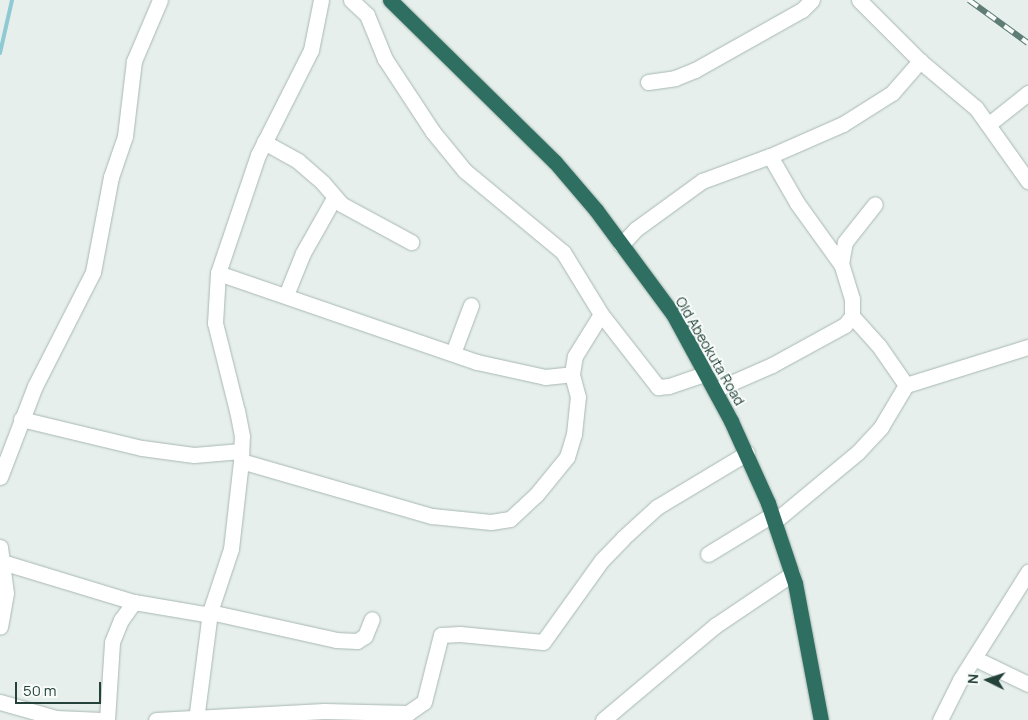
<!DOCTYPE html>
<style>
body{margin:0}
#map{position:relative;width:1028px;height:720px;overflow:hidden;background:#e6efeb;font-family:Manrope,sans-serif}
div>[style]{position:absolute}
.stream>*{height:4px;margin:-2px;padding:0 2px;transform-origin:2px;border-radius:2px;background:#8ec9d4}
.roads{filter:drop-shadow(0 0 1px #a8b8b2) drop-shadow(0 0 1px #a8b8b2)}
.minor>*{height:15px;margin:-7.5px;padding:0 7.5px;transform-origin:7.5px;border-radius:7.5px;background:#fff}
.highway>*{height:15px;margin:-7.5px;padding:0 7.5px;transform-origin:7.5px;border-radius:7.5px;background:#2f6f62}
.rail>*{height:5.5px;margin-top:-2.75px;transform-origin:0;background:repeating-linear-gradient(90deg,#f7fbf9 0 11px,#5f7d75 0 22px);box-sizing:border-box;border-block:1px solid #5f7d75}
span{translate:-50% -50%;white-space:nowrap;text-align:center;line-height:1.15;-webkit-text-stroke:4px #f7fbf9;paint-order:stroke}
.street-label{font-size:14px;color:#24423a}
.north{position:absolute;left:963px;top:655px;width:50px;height:50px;-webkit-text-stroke:4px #f7fbf9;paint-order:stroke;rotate:274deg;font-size:14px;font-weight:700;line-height:20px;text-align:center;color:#24423a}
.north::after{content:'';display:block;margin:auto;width:18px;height:22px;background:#24423a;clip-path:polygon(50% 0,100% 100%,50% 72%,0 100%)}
.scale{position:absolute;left:15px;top:682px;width:86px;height:22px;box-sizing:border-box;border:2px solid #24423a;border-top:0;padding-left:6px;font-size:15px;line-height:18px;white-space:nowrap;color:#24423a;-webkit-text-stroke:4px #f7fbf9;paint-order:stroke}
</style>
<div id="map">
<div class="stream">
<i style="left:0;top:53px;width:54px;rotate:-77.2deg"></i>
</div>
<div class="roads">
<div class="minor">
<i style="left:351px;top:0;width:22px;rotate:43deg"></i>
<i style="left:367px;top:15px;width:48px;rotate:67.8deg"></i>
<i style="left:385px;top:59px;width:87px;rotate:56.7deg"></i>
<i style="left:433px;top:132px;width:50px;rotate:50.6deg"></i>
<i style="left:465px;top:171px;width:127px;rotate:39.6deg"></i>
<i style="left:563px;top:252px;width:73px;rotate:58.5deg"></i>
<i style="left:601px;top:314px;width:93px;rotate:52deg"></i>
<i style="left:658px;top:387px;width:11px;rotate:-5deg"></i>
<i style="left:669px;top:386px;width:39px;rotate:-19deg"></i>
<i style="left:859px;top:0;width:86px;rotate:45deg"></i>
<i style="left:920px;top:61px;width:73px;rotate:40deg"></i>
<i style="left:976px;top:108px;width:90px;rotate:54.5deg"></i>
<i style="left:648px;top:82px;width:27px;rotate:-8deg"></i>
<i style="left:675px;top:78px;width:22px;rotate:-22deg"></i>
<i style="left:695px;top:70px;width:123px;rotate:-29.3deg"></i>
<i style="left:802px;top:10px;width:14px;rotate:-45deg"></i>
<i style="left:989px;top:124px;width:50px;rotate:-38.5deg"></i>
<i style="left:264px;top:142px;width:39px;rotate:29deg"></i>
<i style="left:298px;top:161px;width:33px;rotate:41deg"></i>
<i style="left:323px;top:183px;width:28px;rotate:49deg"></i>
<i style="left:341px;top:204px;width:80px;rotate:28.5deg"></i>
<i style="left:770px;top:156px;width:54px;rotate:60.1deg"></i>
<i style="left:797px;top:203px;width:75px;rotate:54.2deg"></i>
<i style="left:621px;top:245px;width:22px;rotate:-47deg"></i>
<i style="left:636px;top:229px;width:82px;rotate:-36deg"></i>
<i style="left:702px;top:181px;width:72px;rotate:-20.2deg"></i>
<i style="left:770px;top:156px;width:80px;rotate:-23.7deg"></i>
<i style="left:843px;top:124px;width:58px;rotate:-32.3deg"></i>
<i style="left:892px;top:93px;width:43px;rotate:-48.8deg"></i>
<i style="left:218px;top:273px;width:274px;rotate:19deg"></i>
<i style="left:477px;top:362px;width:70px;rotate:12.4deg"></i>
<i style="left:545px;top:377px;width:27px;rotate:-6deg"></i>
<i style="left:572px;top:374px;width:18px;rotate:-81deg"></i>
<i style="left:575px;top:356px;width:49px;rotate:-58.2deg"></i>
<i style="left:286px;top:295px;width:45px;rotate:-68deg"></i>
<i style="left:303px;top:253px;width:63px;rotate:-60.6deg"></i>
<i style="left:852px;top:316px;width:40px;rotate:48deg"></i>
<i style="left:879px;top:346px;width:47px;rotate:55.3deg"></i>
<i style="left:453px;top:353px;width:51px;rotate:-69.4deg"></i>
<i style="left:715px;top:390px;width:62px;rotate:-23.7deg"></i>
<i style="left:772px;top:365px;width:83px;rotate:-28.7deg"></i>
<i style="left:845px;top:325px;width:11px;rotate:-52deg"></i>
<i style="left:852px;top:316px;width:17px;rotate:-90deg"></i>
<i style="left:852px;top:299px;width:37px;rotate:-107deg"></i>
<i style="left:841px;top:264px;width:22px;rotate:-80deg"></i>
<i style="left:845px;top:242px;width:48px;rotate:-51.7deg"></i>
<i style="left:21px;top:419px;width:124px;rotate:13.5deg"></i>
<i style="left:142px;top:448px;width:52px;rotate:7.7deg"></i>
<i style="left:194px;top:455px;width:47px;rotate:-4.9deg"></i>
<i style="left:241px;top:461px;width:199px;rotate:16.1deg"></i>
<i style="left:432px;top:516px;width:59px;rotate:5.8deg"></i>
<i style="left:491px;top:522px;width:19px;rotate:-9deg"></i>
<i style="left:510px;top:519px;width:35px;rotate:-43deg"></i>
<i style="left:536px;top:495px;width:49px;rotate:-50.8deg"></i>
<i style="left:567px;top:457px;width:24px;rotate:-73deg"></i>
<i style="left:574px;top:434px;width:37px;rotate:-84deg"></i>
<i style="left:578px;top:397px;width:24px;rotate:-105deg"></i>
<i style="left:0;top:477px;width:97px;rotate:-69deg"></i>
<i style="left:35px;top:386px;width:128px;rotate:-63deg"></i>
<i style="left:93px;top:272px;width:97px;rotate:-79.3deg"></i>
<i style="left:111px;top:177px;width:43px;rotate:-71.1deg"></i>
<i style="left:125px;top:136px;width:76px;rotate:-83.2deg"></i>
<i style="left:134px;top:61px;width:66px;rotate:-66.9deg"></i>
<i style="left:775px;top:521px;width:108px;rotate:-39.7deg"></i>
<i style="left:858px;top:452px;width:34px;rotate:-47deg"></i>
<i style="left:881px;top:427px;width:49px;rotate:-59.2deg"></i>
<i style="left:906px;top:385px;width:128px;rotate:-17.3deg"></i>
<i style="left:0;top:547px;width:46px;rotate:82.6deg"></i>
<i style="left:6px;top:593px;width:34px;rotate:100deg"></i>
<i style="left:708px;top:554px;width:75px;rotate:-31.4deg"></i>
<i style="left:2px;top:562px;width:138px;rotate:16.9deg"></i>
<i style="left:134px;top:602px;width:71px;rotate:9.7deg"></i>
<i style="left:204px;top:614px;width:6px;rotate:-18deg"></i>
<i style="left:210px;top:612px;width:129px;rotate:12.5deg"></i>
<i style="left:336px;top:640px;width:21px;rotate:3deg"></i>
<i style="left:357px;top:641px;width:9px;rotate:-32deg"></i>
<i style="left:365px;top:636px;width:18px;rotate:-68deg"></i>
<i style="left:974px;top:658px;width:60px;rotate:25.7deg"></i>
<i style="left:0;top:702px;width:58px;rotate:15.9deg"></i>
<i style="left:56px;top:718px;width:46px;rotate:2.5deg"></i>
<i style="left:107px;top:720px;width:78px;rotate:-86.3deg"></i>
<i style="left:112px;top:642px;width:24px;rotate:-68deg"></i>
<i style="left:121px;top:620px;width:22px;rotate:-54deg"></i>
<i style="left:156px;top:720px;width:168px;rotate:-3.1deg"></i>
<i style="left:324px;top:711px;width:84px;rotate:1.4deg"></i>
<i style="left:408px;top:713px;width:19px;rotate:-35deg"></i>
<i style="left:424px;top:702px;width:69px;rotate:-75.8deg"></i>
<i style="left:441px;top:635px;width:19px;rotate:-3deg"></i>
<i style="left:460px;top:634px;width:83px;rotate:5.5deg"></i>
<i style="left:543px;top:642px;width:101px;rotate:-54.3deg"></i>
<i style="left:602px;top:560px;width:30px;rotate:-46deg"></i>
<i style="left:623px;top:538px;width:46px;rotate:-42.4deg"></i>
<i style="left:657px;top:507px;width:105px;rotate:-31deg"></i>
<i style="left:196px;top:720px;width:109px;rotate:-82.6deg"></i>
<i style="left:210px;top:612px;width:66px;rotate:-71.6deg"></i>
<i style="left:231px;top:549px;width:89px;rotate:-83.5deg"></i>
<i style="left:241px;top:461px;width:25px;rotate:-88deg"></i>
<i style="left:242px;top:436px;width:25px;rotate:-101deg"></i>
<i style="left:237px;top:411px;width:91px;rotate:-104deg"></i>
<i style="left:215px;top:323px;width:50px;rotate:-86.6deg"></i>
<i style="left:218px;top:273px;width:125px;rotate:-71.3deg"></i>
<i style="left:258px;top:155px;width:118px;rotate:-63.2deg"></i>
<i style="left:311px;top:50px;width:51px;rotate:-78.7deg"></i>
<i style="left:603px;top:720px;width:148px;rotate:-40.1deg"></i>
<i style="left:716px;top:625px;width:92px;rotate:-33.9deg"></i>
<i style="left:940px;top:720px;width:45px;rotate:-63.4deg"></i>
<i style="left:960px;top:680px;width:128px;rotate:-57.8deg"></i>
</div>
<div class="highway">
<i style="left:390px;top:0;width:231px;rotate:44.5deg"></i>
<i style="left:555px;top:162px;width:63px;rotate:49.5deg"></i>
<i style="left:596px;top:210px;width:129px;rotate:53.5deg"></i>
<i style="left:673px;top:314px;width:122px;rotate:61.5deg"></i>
<i style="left:731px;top:421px;width:90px;rotate:65.7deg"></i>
<i style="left:768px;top:503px;width:84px;rotate:71.4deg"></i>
<i style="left:795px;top:583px;width:139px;rotate:79.3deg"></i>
</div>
</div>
<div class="rail">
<i style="left:969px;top:0;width:73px;rotate:36.1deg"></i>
</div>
<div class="street-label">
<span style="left:710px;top:351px;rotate:60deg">Old Abeokuta Road</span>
</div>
<div class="north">N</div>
<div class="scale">50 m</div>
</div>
